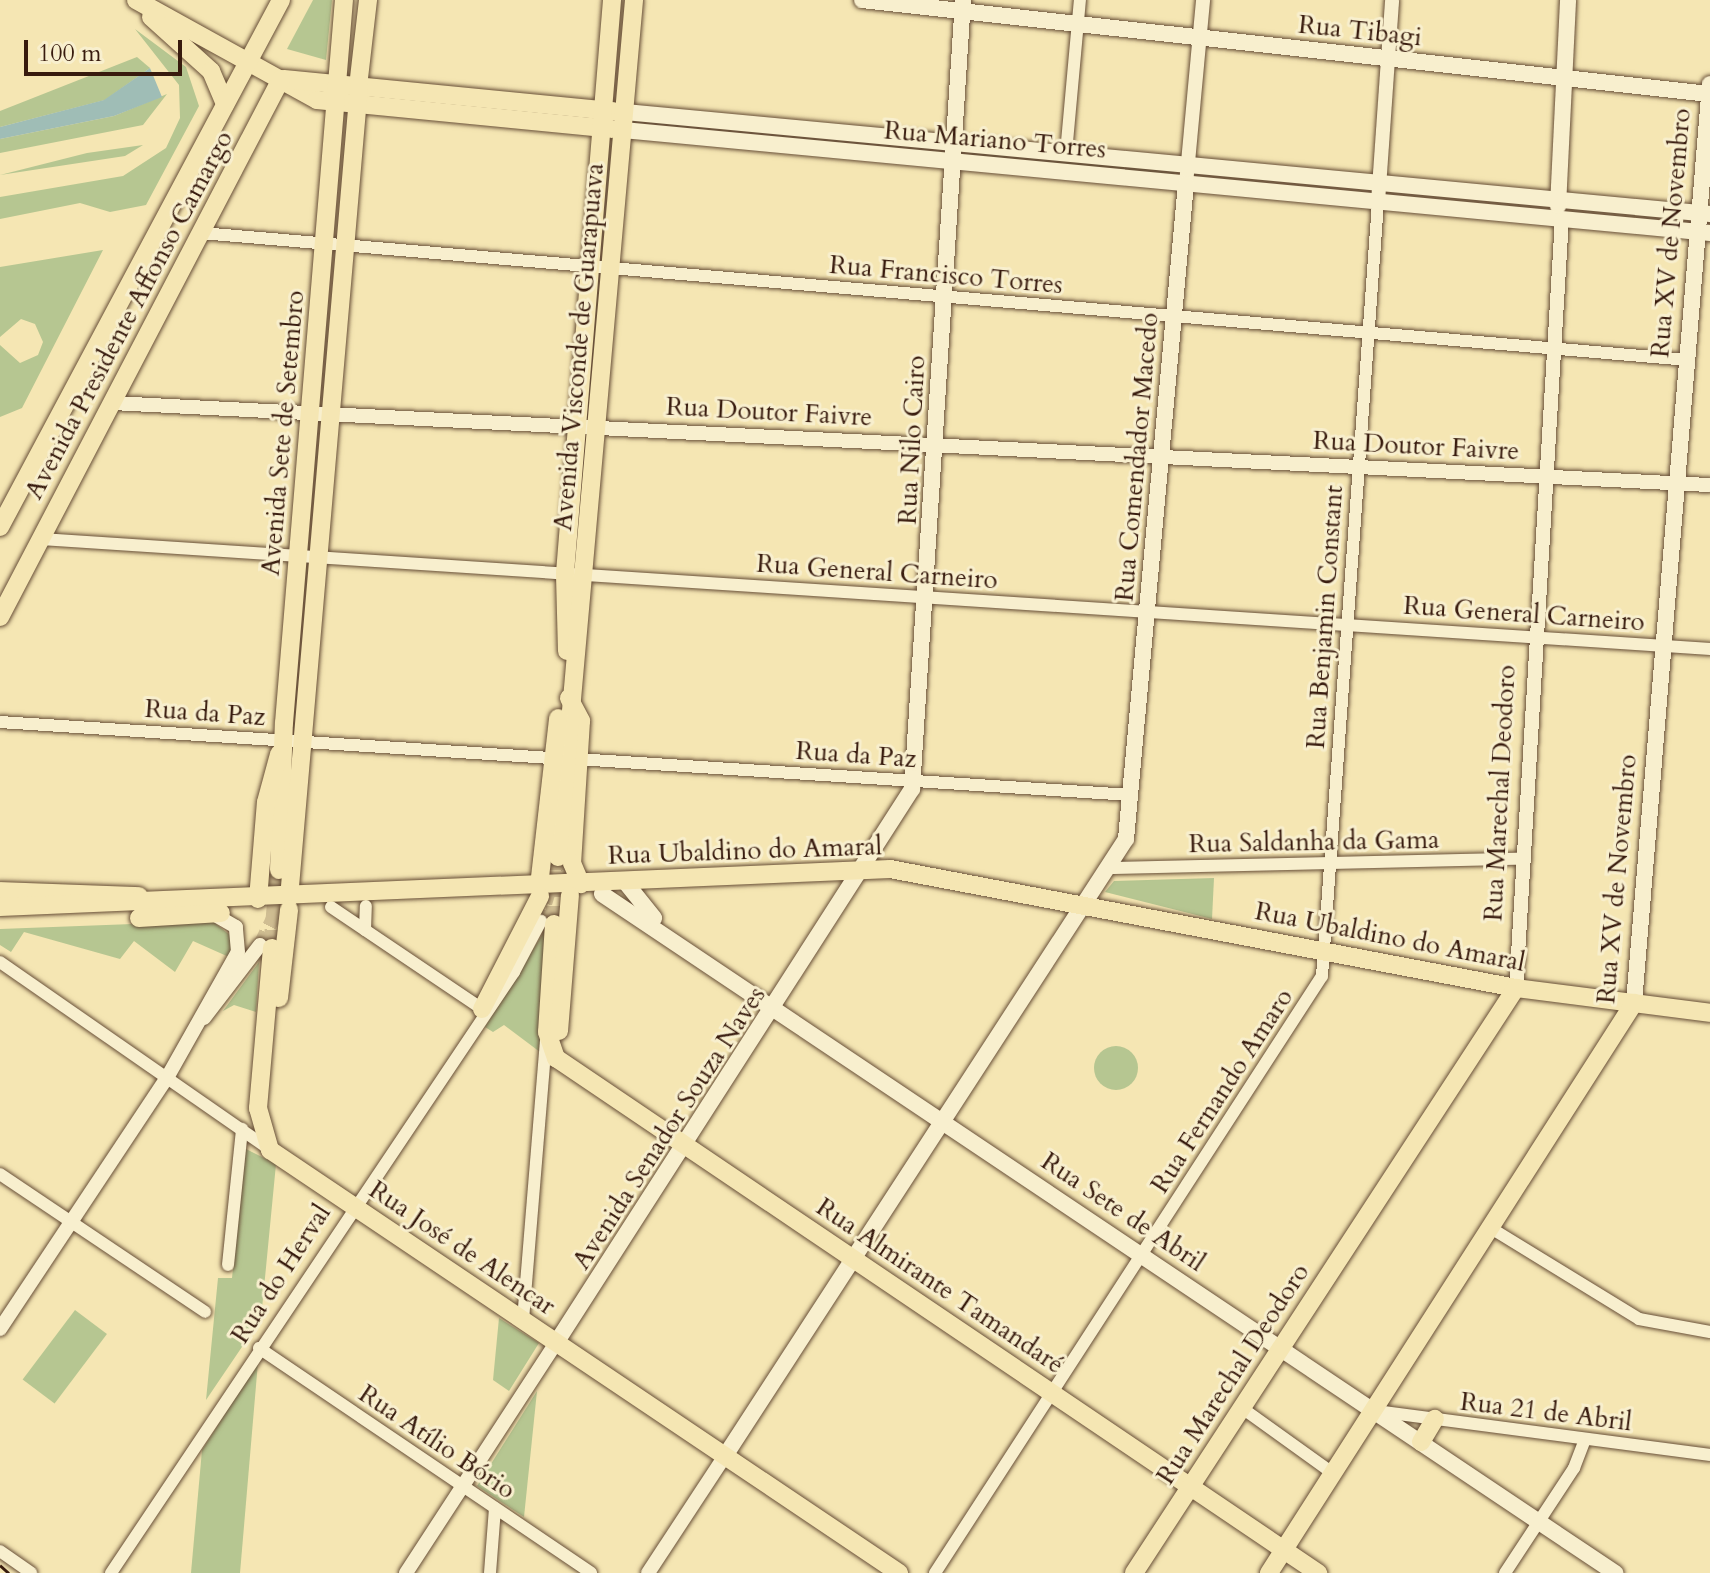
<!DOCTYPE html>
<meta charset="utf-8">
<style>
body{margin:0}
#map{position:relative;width:1710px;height:1573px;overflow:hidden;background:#f5e6b3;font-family:Cardo,serif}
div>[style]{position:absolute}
.green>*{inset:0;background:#b6c691;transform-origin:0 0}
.round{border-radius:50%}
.water>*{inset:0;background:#9fbdb6}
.minor-tunnel>*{height:12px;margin-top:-6px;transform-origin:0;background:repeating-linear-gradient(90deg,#cfbd92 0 12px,transparent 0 18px)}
.tertiary-tunnel>*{height:14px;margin-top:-7px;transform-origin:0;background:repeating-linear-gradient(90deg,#cfbd92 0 14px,transparent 0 21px)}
.primary-tunnel>*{height:18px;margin-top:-9px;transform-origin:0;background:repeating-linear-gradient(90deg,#cfbd92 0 18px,transparent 0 27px)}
.roads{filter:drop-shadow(0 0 2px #674e37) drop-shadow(0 0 2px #674e37)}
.minor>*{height:12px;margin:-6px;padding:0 6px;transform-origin:6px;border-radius:6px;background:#f8efce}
.tertiary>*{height:14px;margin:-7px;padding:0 7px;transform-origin:7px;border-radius:7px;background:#f8efce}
.secondary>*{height:16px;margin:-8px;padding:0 8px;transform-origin:8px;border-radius:8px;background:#f8efce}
.primary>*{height:18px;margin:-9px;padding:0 9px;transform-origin:9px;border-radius:9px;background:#f5e6b3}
.rail>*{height:3px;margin-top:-1.5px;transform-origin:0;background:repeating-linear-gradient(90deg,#381b0e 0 14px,transparent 0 28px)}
span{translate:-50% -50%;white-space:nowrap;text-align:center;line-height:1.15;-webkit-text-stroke:6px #f8efce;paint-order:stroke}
.street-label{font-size:26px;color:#381b0e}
.scale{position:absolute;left:24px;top:40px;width:158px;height:36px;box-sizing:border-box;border:4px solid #381b0e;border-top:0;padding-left:10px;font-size:24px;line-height:28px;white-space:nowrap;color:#381b0e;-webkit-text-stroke:6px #f8efce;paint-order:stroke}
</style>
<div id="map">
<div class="green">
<i style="clip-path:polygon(313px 0,332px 0,326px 60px,287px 49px)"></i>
<i style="clip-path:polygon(135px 29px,186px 67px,199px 106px,146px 205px,110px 212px,80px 203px,0 219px,0 197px,123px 176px,166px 148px,180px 118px,179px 85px)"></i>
<i style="clip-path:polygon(137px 57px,150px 68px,105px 100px,0 127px,0 111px)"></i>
<i style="clip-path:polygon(167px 94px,143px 125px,0 153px,0 139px,114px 116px)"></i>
<i style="clip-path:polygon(143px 145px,125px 156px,0 175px,87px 153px)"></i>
<i style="left:973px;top:146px;width:203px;height:16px;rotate:6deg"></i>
<i style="clip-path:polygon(103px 250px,22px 408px,0 417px,0 345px,20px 363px,38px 355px,43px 342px,35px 324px,21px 319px,0 337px,0 267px)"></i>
<i style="clip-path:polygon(1214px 878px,1212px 919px,1105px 892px,1114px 881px)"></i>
<i style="clip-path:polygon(212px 921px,235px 939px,229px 957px,193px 941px,175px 972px,134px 941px,120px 959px,24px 932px,11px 952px,0 945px,0 929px)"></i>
<i style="clip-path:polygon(550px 922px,540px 1052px,504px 1025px,493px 1032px,485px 1027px)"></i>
<i style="clip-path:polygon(259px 962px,256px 1012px,234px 1005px,223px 1011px)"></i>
<i class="round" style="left:1094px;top:1046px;width:44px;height:44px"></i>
<i style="clip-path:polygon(246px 1149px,276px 1164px,261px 1319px,206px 1400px,218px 1278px,232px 1278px)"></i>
<i style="left:75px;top:1310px;width:40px;height:87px;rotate:37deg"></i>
<i style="clip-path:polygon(499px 1318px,539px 1343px,509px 1391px,493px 1380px)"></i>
<i style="clip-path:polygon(258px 1362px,240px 1573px,191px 1573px,202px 1450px)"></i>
<i style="clip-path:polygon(537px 1391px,524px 1517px,477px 1486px)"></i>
</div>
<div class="water">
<i style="clip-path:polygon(150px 68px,162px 97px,114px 116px,0 139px,0 127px,104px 100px)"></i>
</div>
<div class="minor-tunnel">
<i style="left:541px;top:921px;width:59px;rotate:-73.4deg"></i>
</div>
<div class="tertiary-tunnel">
<i style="left:260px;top:945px;width:32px;rotate:-64deg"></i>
</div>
<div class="primary-tunnel">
<i style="left:554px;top:924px;width:67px;rotate:-86.6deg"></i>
<i style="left:272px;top:948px;width:78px;rotate:-84.9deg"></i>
</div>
<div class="roads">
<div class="minor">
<i style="left:1066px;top:153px;width:154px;rotate:-84.8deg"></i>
<i style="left:201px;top:233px;width:1491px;rotate:4.88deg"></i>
<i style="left:41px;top:539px;width:1673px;rotate:3.77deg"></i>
<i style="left:0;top:722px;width:551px;rotate:3.74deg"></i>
<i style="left:577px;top:759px;width:555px;rotate:3.72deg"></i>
<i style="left:1109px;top:868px;width:411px;rotate:-1.3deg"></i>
<i style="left:331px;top:907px;width:182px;rotate:34deg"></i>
<i style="left:365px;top:930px;width:24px;rotate:-88deg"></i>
<i style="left:0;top:962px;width:329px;rotate:34.8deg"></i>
<i style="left:0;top:1174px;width:247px;rotate:33.9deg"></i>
<i style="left:1494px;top:1230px;width:170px;rotate:31.5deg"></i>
<i style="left:1639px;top:1319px;width:72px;rotate:10.4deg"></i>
<i style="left:228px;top:1265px;width:137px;rotate:-84.1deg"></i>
<i style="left:523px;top:1320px;width:281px;rotate:-85.3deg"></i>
<i style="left:259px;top:1348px;width:401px;rotate:34.1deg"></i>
<i style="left:1242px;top:1408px;width:113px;rotate:35.7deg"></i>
<i style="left:1376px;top:1411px;width:337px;rotate:7.5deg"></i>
<i style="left:0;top:1551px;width:38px;rotate:35deg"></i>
<i style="left:111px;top:1573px;width:724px;rotate:-56.16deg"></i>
<i style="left:514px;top:972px;width:58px;rotate:-62.1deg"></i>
<i style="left:490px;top:1573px;width:65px;rotate:-85.6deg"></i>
<i style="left:935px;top:1573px;width:711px;rotate:-57.05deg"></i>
<i style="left:1322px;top:976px;width:776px;rotate:-85.86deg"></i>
<i style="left:1505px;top:1573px;width:126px;rotate:-56.7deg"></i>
<i style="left:1574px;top:1468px;width:31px;rotate:-69deg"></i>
</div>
<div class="tertiary">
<i style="left:1186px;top:184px;width:185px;rotate:-84.7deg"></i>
<i style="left:1378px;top:202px;width:202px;rotate:-86deg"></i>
<i style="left:112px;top:403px;width:1600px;rotate:2.94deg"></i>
<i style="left:1516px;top:988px;width:770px;rotate:-86.58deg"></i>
<i style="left:204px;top:1018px;width:92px;rotate:-52.5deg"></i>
<i style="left:0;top:1329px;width:304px;rotate:-56.4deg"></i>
<i style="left:168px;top:1076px;width:142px;rotate:-60.6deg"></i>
<i style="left:238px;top:952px;width:25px;rotate:-95deg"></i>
<i style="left:236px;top:927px;width:28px;rotate:-150deg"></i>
<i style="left:406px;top:1573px;width:275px;rotate:-56.9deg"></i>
<i style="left:648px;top:1573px;width:140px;rotate:-56.7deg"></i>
</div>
<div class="secondary">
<i style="left:862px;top:0;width:853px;rotate:6.33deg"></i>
<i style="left:625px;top:112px;width:1090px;rotate:5.37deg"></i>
<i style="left:623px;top:130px;width:1092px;rotate:5.41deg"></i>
<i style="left:1558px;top:206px;width:206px;rotate:-87.2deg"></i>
<i style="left:626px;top:883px;width:45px;rotate:51.3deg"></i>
<i style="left:602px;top:894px;width:1220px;rotate:33.83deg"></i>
<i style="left:1634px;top:1003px;width:922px;rotate:-85.27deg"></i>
<i style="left:556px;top:1343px;width:659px;rotate:-57.28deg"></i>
<i style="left:912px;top:789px;width:791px;rotate:-86.3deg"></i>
<i style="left:725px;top:1456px;width:736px;rotate:-56.98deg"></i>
<i style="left:1126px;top:839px;width:658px;rotate:-84.77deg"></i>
</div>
<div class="primary">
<i style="left:136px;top:0;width:207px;rotate:28.9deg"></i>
<i style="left:317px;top:100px;width:296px;rotate:5.6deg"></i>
<i style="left:151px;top:17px;width:81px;rotate:42deg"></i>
<i style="left:211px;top:71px;width:36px;rotate:67deg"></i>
<i style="left:359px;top:78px;width:79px;rotate:-83.4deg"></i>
<i style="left:284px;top:79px;width:331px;rotate:5.6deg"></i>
<i style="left:0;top:527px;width:597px;rotate:-61.93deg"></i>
<i style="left:0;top:617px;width:607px;rotate:-62.42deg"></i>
<i style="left:567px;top:651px;width:78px;rotate:-91.5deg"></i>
<i style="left:565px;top:573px;width:575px;rotate:-85.31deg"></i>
<i style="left:569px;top:698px;width:26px;rotate:62deg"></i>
<i style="left:581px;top:721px;width:142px;rotate:93.6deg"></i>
<i style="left:572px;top:863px;width:23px;rotate:67deg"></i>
<i style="left:558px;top:857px;width:860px;rotate:-84.93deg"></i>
<i style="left:279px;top:870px;width:147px;rotate:-88.1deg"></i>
<i style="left:284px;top:723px;width:725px;rotate:-85.26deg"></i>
<i style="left:539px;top:886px;width:169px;rotate:-83.5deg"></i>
<i style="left:0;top:891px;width:139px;rotate:2.1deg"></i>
<i style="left:289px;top:898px;width:814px;rotate:-85.07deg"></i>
<i style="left:258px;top:899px;width:97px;rotate:-85.3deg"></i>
<i style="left:266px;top:802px;width:50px;rotate:-74.8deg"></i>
<i style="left:0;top:907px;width:891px;rotate:-2.44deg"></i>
<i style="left:890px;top:869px;width:637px;rotate:10.76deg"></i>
<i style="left:1516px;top:988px;width:196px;rotate:7.3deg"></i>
<i style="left:139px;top:918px;width:82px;rotate:-3.5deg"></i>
<i style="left:554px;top:924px;width:108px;rotate:93.7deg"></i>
<i style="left:547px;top:1032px;width:28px;rotate:71deg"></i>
<i style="left:556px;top:1058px;width:920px;rotate:34.05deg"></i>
<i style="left:272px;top:948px;width:161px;rotate:95deg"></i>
<i style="left:258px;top:1108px;width:44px;rotate:74.1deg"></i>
<i style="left:270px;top:1150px;width:758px;rotate:33.92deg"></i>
<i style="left:279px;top:998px;width:89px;rotate:-83.5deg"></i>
<i style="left:482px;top:1009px;width:127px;rotate:-62.8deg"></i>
<i style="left:559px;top:1031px;width:136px;rotate:-85.4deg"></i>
<i style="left:1421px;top:1442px;width:27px;rotate:-59deg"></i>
<i style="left:1134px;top:1573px;width:699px;rotate:-56.86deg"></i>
<i style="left:1269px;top:1573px;width:677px;rotate:-57.37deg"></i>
</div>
</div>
<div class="rail">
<i style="left:0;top:1565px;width:12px;rotate:42deg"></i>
</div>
<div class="street-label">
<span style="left:1360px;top:31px;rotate:6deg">Rua Tibagi</span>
<span style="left:995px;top:140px;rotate:5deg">Rua Mariano Torres</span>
<span style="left:1671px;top:233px;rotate:-85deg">Rua XV de Novembro</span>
<span style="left:946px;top:275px;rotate:5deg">Rua Francisco Torres</span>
<span style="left:129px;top:315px;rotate:-62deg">Avenida Presidente Affonso Camargo</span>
<span style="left:579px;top:347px;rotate:-85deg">Avenida Visconde de Guarapuava</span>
<span style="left:769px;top:412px;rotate:3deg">Rua Doutor Faivre</span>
<span style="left:283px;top:433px;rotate:-85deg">Avenida Sete de Setembro</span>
<span style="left:912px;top:440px;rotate:-87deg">Rua Nilo Cairo</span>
<span style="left:1416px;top:446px;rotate:3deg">Rua Doutor Faivre</span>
<span style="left:1137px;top:457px;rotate:-85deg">Rua Comendador Macedo</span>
<span style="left:877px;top:572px;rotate:4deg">Rua General Carneiro</span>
<span style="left:1524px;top:614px;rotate:4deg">Rua General Carneiro</span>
<span style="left:1325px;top:617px;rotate:-86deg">Rua Benjamin Constant</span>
<span style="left:205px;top:713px;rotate:4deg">Rua da Paz</span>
<span style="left:856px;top:755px;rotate:4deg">Rua da Paz</span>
<span style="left:1500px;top:793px;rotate:-87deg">Rua Marechal Deodoro</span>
<span style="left:1314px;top:842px;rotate:-1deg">Rua Saldanha da Gama</span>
<span style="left:745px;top:851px;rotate:-2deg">Rua Ubaldino do Amaral</span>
<span style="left:1617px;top:879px;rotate:-85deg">Rua XV de Novembro</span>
<span style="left:1390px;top:937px;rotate:11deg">Rua Ubaldino do Amaral</span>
<span style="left:1222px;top:1091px;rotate:-57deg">Rua Fernando Amaro</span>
<span style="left:669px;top:1128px;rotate:-57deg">Avenida Senador Souza Naves</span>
<span style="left:1123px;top:1212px;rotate:34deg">Rua Sete de Abril</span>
<span style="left:462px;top:1248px;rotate:34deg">Rua José de Alencar</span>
<span style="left:281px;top:1274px;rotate:-57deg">Rua do Herval</span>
<span style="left:940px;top:1286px;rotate:34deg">Rua Almirante Tamandaré</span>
<span style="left:1233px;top:1374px;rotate:-57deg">Rua Marechal Deodoro</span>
<span style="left:1546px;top:1412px;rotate:7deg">Rua 21 de Abril</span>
<span style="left:437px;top:1442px;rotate:34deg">Rua Atílio Bório</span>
</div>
<div class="scale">100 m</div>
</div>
